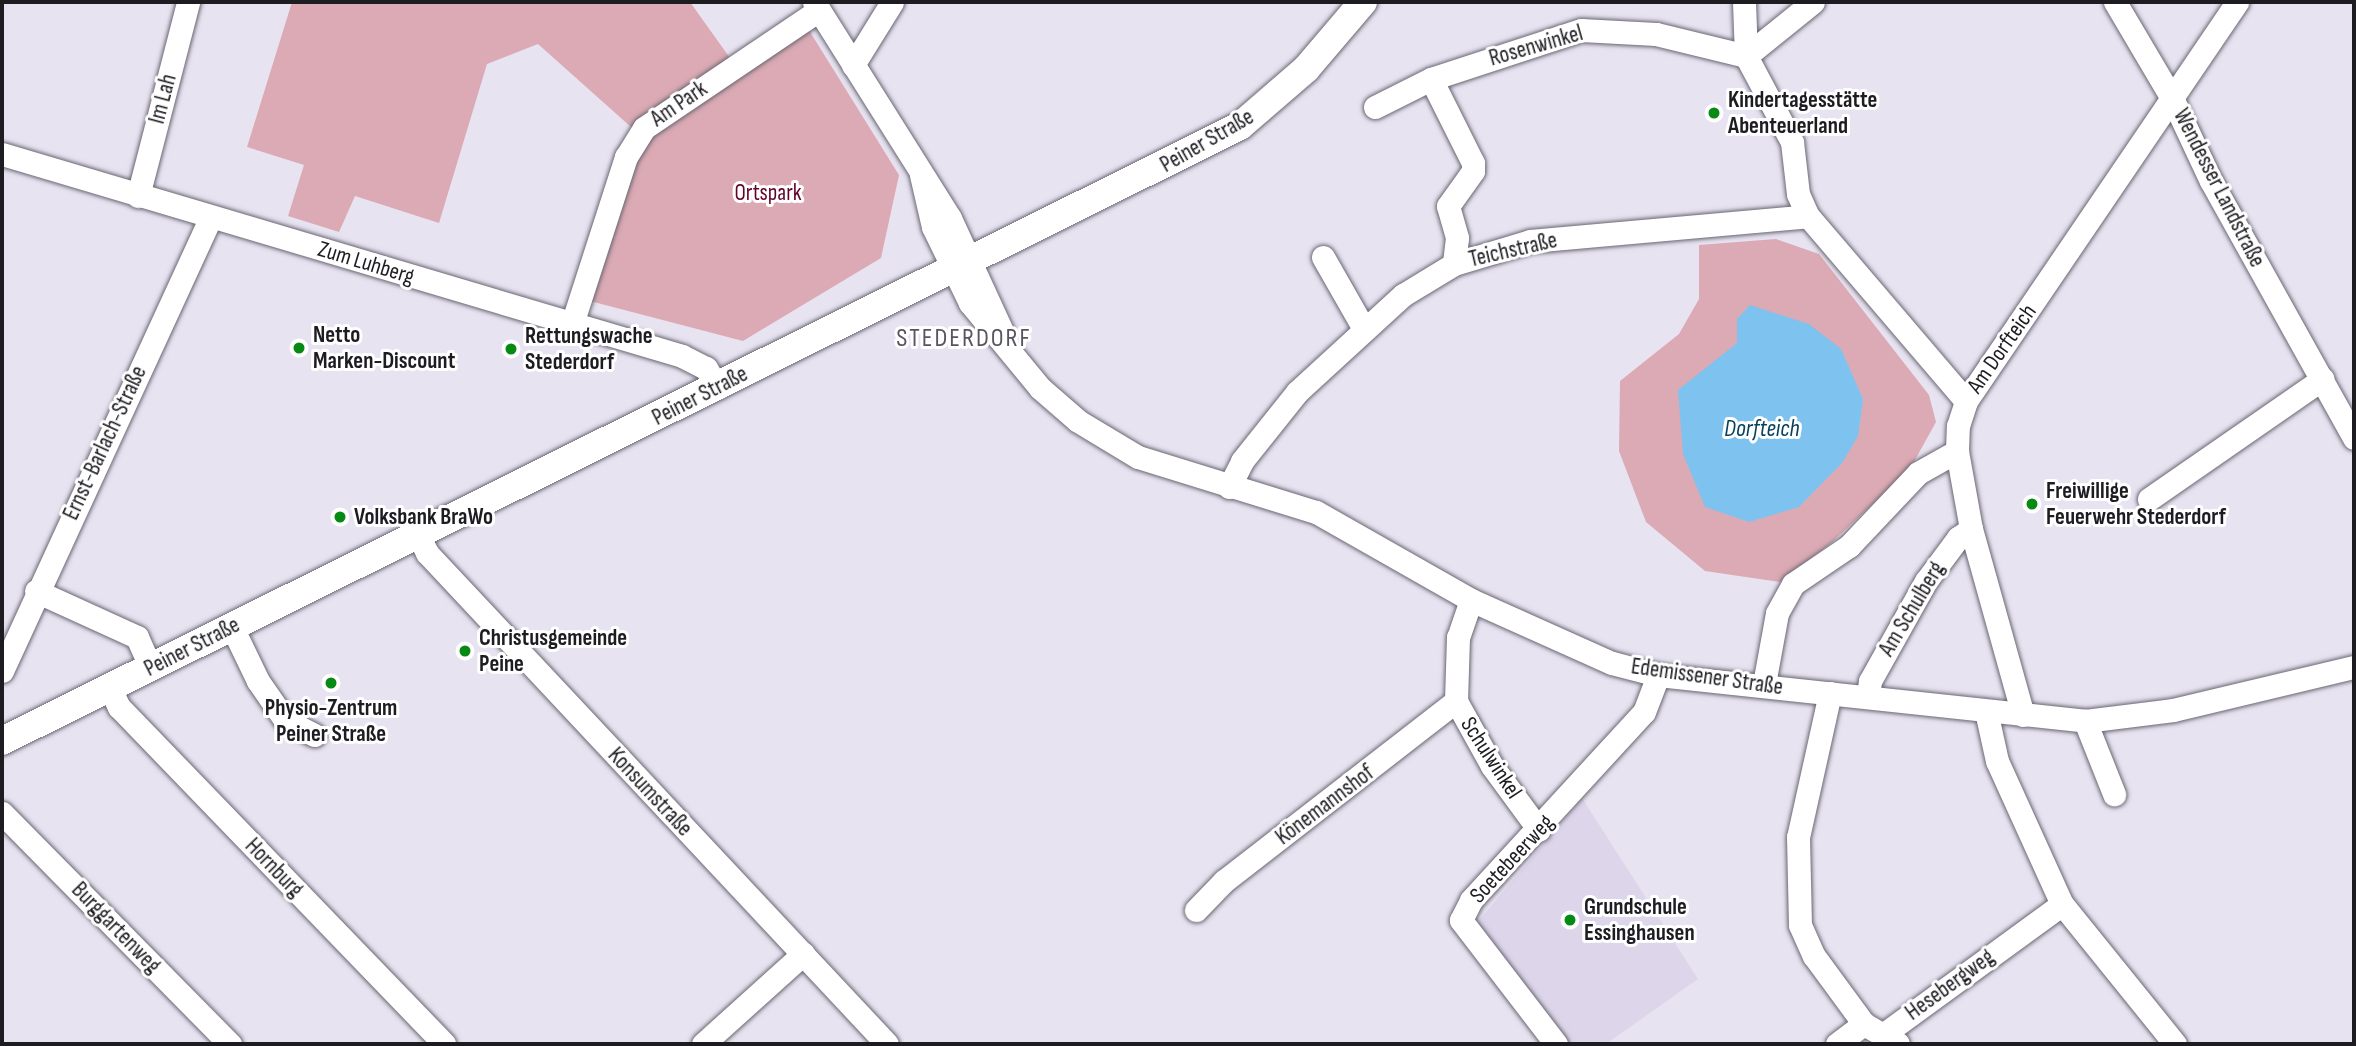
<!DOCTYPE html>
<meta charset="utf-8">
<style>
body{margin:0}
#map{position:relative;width:2356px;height:1046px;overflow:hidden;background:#e8e3f1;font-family:"Sofia Sans Condensed",sans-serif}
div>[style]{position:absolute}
.built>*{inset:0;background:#ddd6eb}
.green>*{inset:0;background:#dbaab4}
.water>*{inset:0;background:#7ec3f0}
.roads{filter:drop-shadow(0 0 2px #6a6672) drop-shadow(0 0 2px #6a6672)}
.minor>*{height:23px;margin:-11.5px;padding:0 11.5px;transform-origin:11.5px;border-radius:11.5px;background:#fff}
.major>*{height:28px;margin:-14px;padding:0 14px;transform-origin:14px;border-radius:14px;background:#fff}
.dots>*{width:19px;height:19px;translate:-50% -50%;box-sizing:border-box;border:4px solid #fff;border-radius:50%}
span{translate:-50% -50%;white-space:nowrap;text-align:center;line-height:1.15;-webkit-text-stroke:6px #fff;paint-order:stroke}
.street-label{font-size:23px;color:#1d1c21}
.poi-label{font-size:23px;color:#1d1c21;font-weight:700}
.left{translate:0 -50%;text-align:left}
.park-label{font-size:23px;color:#62042a}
.water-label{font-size:24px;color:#07405e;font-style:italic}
.quarter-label{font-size:26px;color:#595560;letter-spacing:2px}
.frame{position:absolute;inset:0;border:4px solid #1d1c21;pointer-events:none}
</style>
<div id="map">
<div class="built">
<i style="clip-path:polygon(1582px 798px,1698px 979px,1606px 1044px,1570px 1044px,1476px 924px)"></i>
</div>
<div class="green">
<i style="clip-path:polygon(292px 2px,690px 2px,730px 58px,631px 127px,538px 44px,487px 64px,439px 223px,355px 196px,339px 232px,288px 216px,304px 165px,247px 147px)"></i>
<i style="clip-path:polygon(807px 27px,899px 175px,881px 258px,743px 341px,586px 300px,641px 142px)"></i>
<i style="clip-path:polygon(1776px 239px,1819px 254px,1929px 395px,1936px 422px,1910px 469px,1831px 543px,1780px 582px,1705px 571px,1646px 522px,1619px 451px,1620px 381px,1679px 334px,1699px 299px,1699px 245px)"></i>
</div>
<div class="water">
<i style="clip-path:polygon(1750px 305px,1809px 324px,1841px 349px,1863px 399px,1858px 436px,1842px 463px,1799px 507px,1749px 522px,1705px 507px,1683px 454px,1678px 390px,1737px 343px,1737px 319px)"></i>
</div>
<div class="roads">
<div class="minor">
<i style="left:814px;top:2px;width:255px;rotate:57.8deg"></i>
<i style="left:950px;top:218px;width:134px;rotate:65.3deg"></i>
<i style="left:1744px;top:2px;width:54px;rotate:87.9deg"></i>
<i style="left:1746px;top:56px;width:98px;rotate:61.9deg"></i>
<i style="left:1792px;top:142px;width:52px;rotate:83.4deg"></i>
<i style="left:1798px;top:194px;width:24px;rotate:66deg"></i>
<i style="left:2115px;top:2px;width:114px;rotate:59.4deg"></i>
<i style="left:2173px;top:100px;width:89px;rotate:64.9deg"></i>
<i style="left:2211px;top:181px;width:294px;rotate:60.9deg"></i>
<i style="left:853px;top:65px;width:74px;rotate:-58.2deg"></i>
<i style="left:1431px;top:79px;width:94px;rotate:63.4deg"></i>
<i style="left:1473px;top:163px;width:8px;rotate:90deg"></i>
<i style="left:1473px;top:171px;width:43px;rotate:125.5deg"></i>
<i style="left:1448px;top:206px;width:33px;rotate:74deg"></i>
<i style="left:1457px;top:238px;width:26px;rotate:97deg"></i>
<i style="left:1375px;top:107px;width:63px;rotate:-26.6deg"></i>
<i style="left:1431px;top:79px;width:158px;rotate:-18.1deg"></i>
<i style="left:1581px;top:30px;width:75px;rotate:3.1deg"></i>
<i style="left:1656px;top:34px;width:93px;rotate:13.7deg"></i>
<i style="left:1746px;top:56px;width:86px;rotate:-38.9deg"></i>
<i style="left:2px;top:154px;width:709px;rotate:16.54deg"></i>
<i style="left:682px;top:356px;width:27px;rotate:27deg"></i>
<i style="left:706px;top:368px;width:23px;rotate:59deg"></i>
<i style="left:921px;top:175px;width:53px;rotate:77deg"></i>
<i style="left:933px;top:227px;width:85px;rotate:64deg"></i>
<i style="left:970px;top:303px;width:110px;rotate:50.5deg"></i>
<i style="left:1040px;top:388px;width:50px;rotate:41deg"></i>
<i style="left:1078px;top:421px;width:70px;rotate:31deg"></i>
<i style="left:1138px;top:457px;width:186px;rotate:17.2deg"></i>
<i style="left:1316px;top:512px;width:178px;rotate:29.6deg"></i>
<i style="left:1471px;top:600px;width:154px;rotate:24.1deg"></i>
<i style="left:1612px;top:663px;width:48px;rotate:14.6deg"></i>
<i style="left:1658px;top:675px;width:429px;rotate:6.1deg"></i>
<i style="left:2085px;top:721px;width:89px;rotate:-7.1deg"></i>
<i style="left:2173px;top:710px;width:186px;rotate:-13.4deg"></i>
<i style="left:138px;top:196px;width:200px;rotate:-75.5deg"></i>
<i style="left:1323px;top:257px;width:83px;rotate:60.3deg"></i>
<i style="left:572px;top:324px;width:176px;rotate:-72.1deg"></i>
<i style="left:626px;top:157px;width:34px;rotate:-58deg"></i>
<i style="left:644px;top:128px;width:211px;rotate:-34deg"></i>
<i style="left:1229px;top:487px;width:29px;rotate:-63deg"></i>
<i style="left:1242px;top:461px;width:88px;rotate:-51.4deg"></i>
<i style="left:1297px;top:392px;width:144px;rotate:-42.5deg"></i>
<i style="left:1403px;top:295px;width:60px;rotate:-31.3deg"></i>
<i style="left:1454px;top:264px;width:79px;rotate:-16.8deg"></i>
<i style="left:1530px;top:241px;width:279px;rotate:-5.1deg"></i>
<i style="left:1808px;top:216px;width:243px;rotate:49.5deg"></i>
<i style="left:2149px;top:499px;width:211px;rotate:-34.7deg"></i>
<i style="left:418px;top:535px;width:20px;rotate:63deg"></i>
<i style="left:427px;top:553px;width:673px;rotate:46.87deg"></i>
<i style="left:36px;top:591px;width:111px;rotate:24.5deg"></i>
<i style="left:137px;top:637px;width:34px;rotate:66deg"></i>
<i style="left:1471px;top:600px;width:39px;rotate:109deg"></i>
<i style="left:1458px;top:637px;width:64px;rotate:91.8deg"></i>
<i style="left:1456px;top:701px;width:74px;rotate:61deg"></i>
<i style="left:1492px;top:766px;width:79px;rotate:53.7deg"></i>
<i style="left:232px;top:627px;width:60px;rotate:64.3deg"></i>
<i style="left:258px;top:681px;width:47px;rotate:55.3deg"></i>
<i style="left:285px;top:720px;width:33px;rotate:27deg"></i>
<i style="left:2px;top:671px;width:500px;rotate:-65.3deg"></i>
<i style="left:1764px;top:684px;width:72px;rotate:-79.6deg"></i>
<i style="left:1777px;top:613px;width:33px;rotate:-61deg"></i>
<i style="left:1793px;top:584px;width:68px;rotate:-34.2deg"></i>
<i style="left:1849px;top:546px;width:100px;rotate:-46.6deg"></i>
<i style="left:1918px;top:473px;width:45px;rotate:-29.4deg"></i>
<i style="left:110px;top:688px;width:21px;rotate:65deg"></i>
<i style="left:119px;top:707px;width:468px;rotate:46deg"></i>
<i style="left:1830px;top:693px;width:148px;rotate:102.5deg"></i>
<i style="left:1798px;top:837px;width:88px;rotate:88.7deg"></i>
<i style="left:1800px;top:925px;width:34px;rotate:66deg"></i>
<i style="left:1814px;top:956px;width:84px;rotate:53.7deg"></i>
<i style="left:1868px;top:697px;width:16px;rotate:-83deg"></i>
<i style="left:1870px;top:681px;width:115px;rotate:-60.8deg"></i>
<i style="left:1926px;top:581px;width:54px;rotate:-53.3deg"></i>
<i style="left:1958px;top:538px;width:16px;rotate:-35deg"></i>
<i style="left:1986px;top:711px;width:51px;rotate:77.6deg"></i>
<i style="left:1997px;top:761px;width:157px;rotate:65.6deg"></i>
<i style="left:2062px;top:904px;width:180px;rotate:51.1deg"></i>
<i style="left:2023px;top:715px;width:193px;rotate:-105.6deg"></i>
<i style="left:1971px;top:529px;width:79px;rotate:-100.2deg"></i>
<i style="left:1957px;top:451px;width:25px;rotate:-88deg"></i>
<i style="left:1958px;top:426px;width:26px;rotate:-72deg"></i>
<i style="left:1966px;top:401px;width:482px;rotate:-55.8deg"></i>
<i style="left:2085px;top:721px;width:79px;rotate:68.3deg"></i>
<i style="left:2px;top:813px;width:325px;rotate:45.4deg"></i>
<i style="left:1196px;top:910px;width:40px;rotate:-46deg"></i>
<i style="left:1224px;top:881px;width:294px;rotate:-37.8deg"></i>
<i style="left:1884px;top:1034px;width:220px;rotate:-36.1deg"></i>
<i style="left:703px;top:1044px;width:135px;rotate:-42deg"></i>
<i style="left:1556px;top:1044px;width:156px;rotate:-127.5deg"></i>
<i style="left:1461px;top:920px;width:22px;rotate:-63deg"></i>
<i style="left:1471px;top:900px;width:255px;rotate:-47.4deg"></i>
<i style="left:1644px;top:712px;width:40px;rotate:-69deg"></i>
<i style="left:1837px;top:1044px;width:34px;rotate:-37deg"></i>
<i style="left:1864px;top:1024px;width:39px;rotate:30deg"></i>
</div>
<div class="major">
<i style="left:2px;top:741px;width:1382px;rotate:-26.42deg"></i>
<i style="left:1240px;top:126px;width:87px;rotate:-40.8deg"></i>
<i style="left:1306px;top:69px;width:88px;rotate:-49.6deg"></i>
</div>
</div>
<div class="dots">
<i style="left:1714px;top:113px;background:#078a14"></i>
<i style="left:299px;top:348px;background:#078a14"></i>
<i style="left:511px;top:349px;background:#078a14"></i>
<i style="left:2032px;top:504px;background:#078a14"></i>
<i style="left:340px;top:517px;background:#078a14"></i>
<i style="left:465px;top:651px;background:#078a14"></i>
<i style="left:331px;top:683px;background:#078a14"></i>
<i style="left:1570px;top:920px;background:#078a14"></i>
</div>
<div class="street-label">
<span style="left:1536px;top:46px;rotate:-16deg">Rosenwinkel</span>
<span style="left:163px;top:99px;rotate:-75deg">Im Lah</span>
<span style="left:679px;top:104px;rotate:-34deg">Am Park</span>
<span style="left:1207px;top:141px;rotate:-30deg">Peiner Straße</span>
<span style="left:2219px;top:188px;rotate:63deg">Wendesser Landstraße</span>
<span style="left:1513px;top:250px;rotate:-13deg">Teichstraße</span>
<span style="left:366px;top:263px;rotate:17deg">Zum Luhberg</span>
<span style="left:2002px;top:349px;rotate:-55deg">Am Dorfteich</span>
<span style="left:700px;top:396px;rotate:-27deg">Peiner Straße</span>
<span style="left:105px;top:443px;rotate:-65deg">Ernst-Barlach-Straße</span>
<span style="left:1912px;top:609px;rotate:-59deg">Am Schulberg</span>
<span style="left:192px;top:647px;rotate:-27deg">Peiner Straße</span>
<span style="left:1707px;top:677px;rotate:8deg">Edemissener Straße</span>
<span style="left:1491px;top:758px;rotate:57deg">Schulwinkel</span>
<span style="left:650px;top:792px;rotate:47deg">Konsumstraße</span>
<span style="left:1325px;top:805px;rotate:-37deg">Könemannshof</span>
<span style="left:1512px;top:859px;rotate:-47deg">Soetebeerweg</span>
<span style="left:274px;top:868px;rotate:46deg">Hornburg</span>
<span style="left:116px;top:928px;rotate:46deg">Burggartenweg</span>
<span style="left:1950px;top:985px;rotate:-36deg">Hesebergweg</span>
</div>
<div class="poi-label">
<span class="left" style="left:1728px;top:113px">Kindertagesstätte<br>Abenteuerland</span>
<span class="left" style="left:313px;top:348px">Netto<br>Marken-Discount</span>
<span class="left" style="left:525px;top:349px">Rettungswache<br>Stederdorf</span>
<span class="left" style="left:2046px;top:504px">Freiwillige<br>Feuerwehr Stederdorf</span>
<span class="left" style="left:354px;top:517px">Volksbank BraWo</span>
<span class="left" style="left:479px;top:651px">Christusgemeinde<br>Peine</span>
<span style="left:331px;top:721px">Physio-Zentrum<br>Peiner Straße</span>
<span class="left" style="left:1584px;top:920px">Grundschule<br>Essinghausen</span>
</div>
<div class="park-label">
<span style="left:768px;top:193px">Ortspark</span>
</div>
<div class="water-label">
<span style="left:1762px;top:429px">Dorfteich</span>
</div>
<div class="quarter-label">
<span style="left:964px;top:339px">STEDERDORF</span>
</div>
<div class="frame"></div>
</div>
